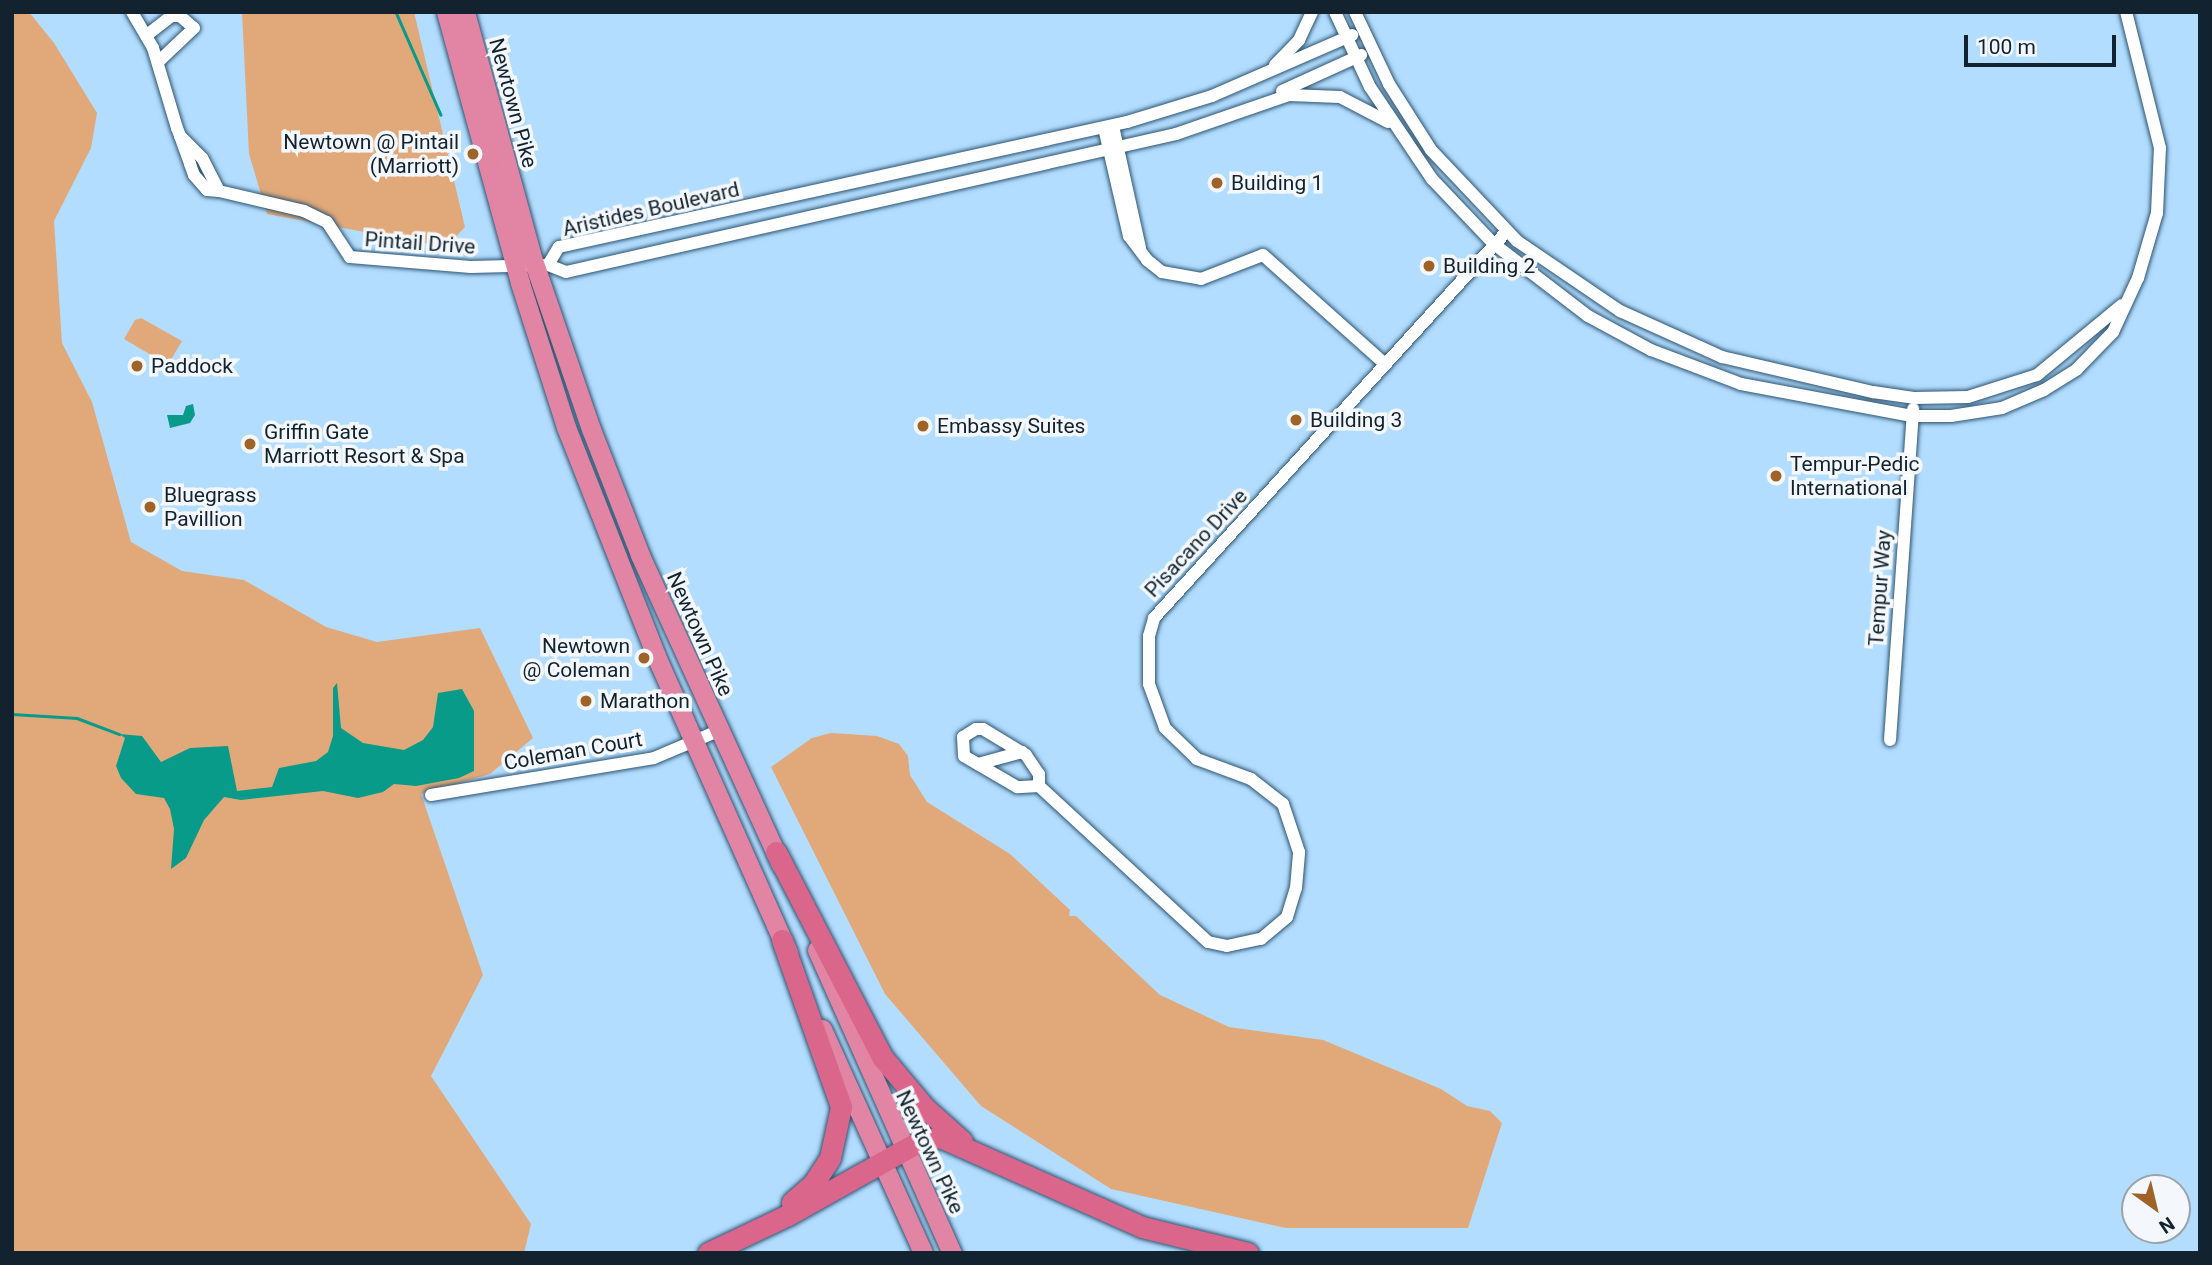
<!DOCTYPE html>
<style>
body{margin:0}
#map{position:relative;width:2212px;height:1265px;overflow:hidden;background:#b2ddff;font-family:Roboto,sans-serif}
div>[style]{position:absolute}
.green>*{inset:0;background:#e1a979}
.water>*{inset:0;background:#089b8a}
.stream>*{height:2.5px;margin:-1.25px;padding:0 1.25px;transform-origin:1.25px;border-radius:1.25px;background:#089b8a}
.roads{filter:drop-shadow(0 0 2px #2d5471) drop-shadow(0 0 2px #2d5471)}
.minor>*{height:12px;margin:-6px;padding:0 6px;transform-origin:6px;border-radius:6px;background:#fff}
.trunk>*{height:19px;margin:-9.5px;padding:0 9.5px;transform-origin:9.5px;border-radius:9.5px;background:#e284a3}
.motorway>*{height:21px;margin:-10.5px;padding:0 10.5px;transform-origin:10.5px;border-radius:10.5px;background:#da668c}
.dots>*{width:19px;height:19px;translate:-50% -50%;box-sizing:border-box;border:4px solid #f4f8fc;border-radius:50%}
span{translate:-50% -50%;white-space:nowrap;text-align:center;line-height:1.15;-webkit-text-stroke:7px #f4f8fc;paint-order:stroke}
.street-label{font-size:21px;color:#12232f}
.poi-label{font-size:21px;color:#12232f}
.right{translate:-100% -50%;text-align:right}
.left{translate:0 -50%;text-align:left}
.frame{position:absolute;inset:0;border:14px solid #12232f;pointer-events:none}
.north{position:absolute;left:2121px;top:1174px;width:70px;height:70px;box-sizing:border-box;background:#f4f8fc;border:2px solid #9aa3aa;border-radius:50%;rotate:146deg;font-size:19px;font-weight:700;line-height:28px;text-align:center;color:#12232f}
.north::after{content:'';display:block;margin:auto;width:24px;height:32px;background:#a06327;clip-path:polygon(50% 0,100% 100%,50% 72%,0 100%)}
.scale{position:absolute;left:1964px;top:35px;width:152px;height:32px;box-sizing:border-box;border:4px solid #12232f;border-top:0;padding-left:9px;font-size:21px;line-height:24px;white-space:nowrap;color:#12232f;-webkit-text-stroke:5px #f4f8fc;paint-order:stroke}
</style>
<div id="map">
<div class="green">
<i style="clip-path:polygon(12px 12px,29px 12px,54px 43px,97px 113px,91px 148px,54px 221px,62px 343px,92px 402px,131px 542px,182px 571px,244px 580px,326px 627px,377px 642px,480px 628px,533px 738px,490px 774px,421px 794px,483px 975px,431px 1076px,531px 1224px,524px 1253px,12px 1253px)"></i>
<i style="clip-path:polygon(242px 12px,414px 12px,465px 227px,446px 247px,267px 214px,249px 154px)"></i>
<i style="clip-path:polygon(141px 318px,182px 341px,168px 365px,124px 339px,135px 320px)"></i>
<i style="clip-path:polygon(831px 733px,877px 736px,899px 744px,908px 756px,910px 775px,927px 802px,1010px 854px,1070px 910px,1069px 916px,1076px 916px,1160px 995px,1229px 1027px,1323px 1040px,1441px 1089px,1467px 1106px,1490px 1111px,1502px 1123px,1468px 1228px,1286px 1228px,1111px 1189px,981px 1106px,885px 994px,771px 767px,812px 738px)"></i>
</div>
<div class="water">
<i style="clip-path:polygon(193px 404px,195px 415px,190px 423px,170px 428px,167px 415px,183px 415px,186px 406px)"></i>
<i style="clip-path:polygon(337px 683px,341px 728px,363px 743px,404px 750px,423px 740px,433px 727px,438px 693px,462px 689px,474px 711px,474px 771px,459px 778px,416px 786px,394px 784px,383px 792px,358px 798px,323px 791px,241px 800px,224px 797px,204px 820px,186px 858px,171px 869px,174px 829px,170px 809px,164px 798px,136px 794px,121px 778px,116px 766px,125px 738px,119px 734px,142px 736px,161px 762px,190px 748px,228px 746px,237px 791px,272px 787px,279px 768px,316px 761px,328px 752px,333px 736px,333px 688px)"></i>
</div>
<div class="stream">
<i style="left:396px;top:12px;width:112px;rotate:66.4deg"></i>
<i style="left:12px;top:714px;width:65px;rotate:3.5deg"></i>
<i style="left:77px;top:718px;width:45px;rotate:20.9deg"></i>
</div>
<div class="roads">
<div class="minor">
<i style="left:132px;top:12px;width:42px;rotate:59.7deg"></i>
<i style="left:153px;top:48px;width:84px;rotate:73.3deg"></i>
<i style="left:177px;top:128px;width:9px;rotate:69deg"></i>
<i style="left:180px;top:136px;width:30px;rotate:70deg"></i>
<i style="left:190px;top:164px;width:12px;rotate:70deg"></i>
<i style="left:194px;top:175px;width:20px;rotate:49deg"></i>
<i style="left:207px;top:190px;width:12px;rotate:5deg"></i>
<i style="left:219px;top:191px;width:37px;rotate:-117deg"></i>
<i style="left:202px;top:158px;width:31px;rotate:-135deg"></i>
<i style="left:1335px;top:12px;width:83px;rotate:65deg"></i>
<i style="left:1370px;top:87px;width:111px;rotate:56deg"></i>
<i style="left:1432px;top:179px;width:90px;rotate:46.4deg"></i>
<i style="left:1494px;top:244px;width:118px;rotate:37.5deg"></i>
<i style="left:1588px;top:316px;width:72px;rotate:28.4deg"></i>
<i style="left:1651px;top:350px;width:96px;rotate:20.7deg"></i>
<i style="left:1741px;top:384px;width:174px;rotate:10.6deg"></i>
<i style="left:1912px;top:416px;width:39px"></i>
<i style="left:1951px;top:416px;width:52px;rotate:-8.9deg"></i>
<i style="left:2002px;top:408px;width:46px;rotate:-23.2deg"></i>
<i style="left:2044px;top:390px;width:39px;rotate:-32deg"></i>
<i style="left:2077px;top:369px;width:52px;rotate:-45.8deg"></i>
<i style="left:2113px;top:332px;width:60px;rotate:-65.2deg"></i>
<i style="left:2138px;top:278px;width:68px;rotate:-73.7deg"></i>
<i style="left:2157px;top:213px;width:65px;rotate:-87.4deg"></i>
<i style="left:2160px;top:148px;width:140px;rotate:-104deg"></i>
<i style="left:1355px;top:12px;width:80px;rotate:64.7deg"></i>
<i style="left:1389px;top:84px;width:78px;rotate:57.5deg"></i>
<i style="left:1431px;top:150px;width:125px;rotate:46.6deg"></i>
<i style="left:1517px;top:241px;width:125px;rotate:34.2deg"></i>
<i style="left:1620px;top:311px;width:112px;rotate:24.3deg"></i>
<i style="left:1722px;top:357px;width:155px;rotate:13.1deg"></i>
<i style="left:1873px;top:392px;width:41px;rotate:8.3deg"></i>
<i style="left:1914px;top:398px;width:54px;rotate:-1.1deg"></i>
<i style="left:1968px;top:397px;width:72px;rotate:-17.7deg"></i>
<i style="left:2037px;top:375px;width:110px;rotate:-39.5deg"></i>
<i style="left:147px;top:35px;width:31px;rotate:-38deg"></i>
<i style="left:171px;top:16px;width:9px"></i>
<i style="left:180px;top:16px;width:18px;rotate:41deg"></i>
<i style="left:194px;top:28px;width:50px;rotate:136.6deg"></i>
<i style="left:1275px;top:65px;width:35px;rotate:-46deg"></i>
<i style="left:1299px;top:40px;width:31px;rotate:-65deg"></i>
<i style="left:1282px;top:91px;width:87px;rotate:-24.5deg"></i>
<i style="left:1113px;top:126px;width:125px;rotate:77.5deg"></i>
<i style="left:1104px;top:128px;width:111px;rotate:77deg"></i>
<i style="left:1129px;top:236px;width:30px;rotate:53deg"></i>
<i style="left:1147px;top:260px;width:19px;rotate:39deg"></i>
<i style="left:1162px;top:272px;width:40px;rotate:10deg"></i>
<i style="left:1201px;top:279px;width:66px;rotate:-21.2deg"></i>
<i style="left:1263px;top:255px;width:164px;rotate:41.8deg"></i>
<i style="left:219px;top:191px;width:87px;rotate:13.2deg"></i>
<i style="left:304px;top:211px;width:25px;rotate:26deg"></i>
<i style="left:327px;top:222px;width:42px;rotate:56.7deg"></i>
<i style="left:350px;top:257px;width:121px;rotate:4.7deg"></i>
<i style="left:471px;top:267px;width:77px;rotate:-1.5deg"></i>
<i style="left:548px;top:265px;width:19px;rotate:21deg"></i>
<i style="left:566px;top:272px;width:625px;rotate:-12.75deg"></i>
<i style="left:1176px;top:134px;width:120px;rotate:-19deg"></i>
<i style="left:1289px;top:95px;width:51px;rotate:2.2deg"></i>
<i style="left:1340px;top:97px;width:54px;rotate:27.5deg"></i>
<i style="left:548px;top:265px;width:21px;rotate:-59deg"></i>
<i style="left:559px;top:247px;width:582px;rotate:-12.41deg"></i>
<i style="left:1127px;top:122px;width:89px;rotate:-17deg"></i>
<i style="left:1212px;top:96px;width:153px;rotate:-23.5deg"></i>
<i style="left:976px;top:729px;width:7px"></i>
<i style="left:983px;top:729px;width:50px;rotate:31.2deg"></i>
<i style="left:1026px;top:755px;width:23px;rotate:56deg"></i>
<i style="left:1039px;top:774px;width:12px;rotate:90deg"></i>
<i style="left:1039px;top:786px;width:22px;rotate:177deg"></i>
<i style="left:1017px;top:787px;width:61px;rotate:-149.7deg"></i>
<i style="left:964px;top:756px;width:19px;rotate:-93deg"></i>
<i style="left:963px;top:737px;width:15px;rotate:-32deg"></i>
<i style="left:1890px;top:740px;width:332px;rotate:-86deg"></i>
<i style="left:978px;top:764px;width:46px;rotate:-15.3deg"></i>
<i style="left:1039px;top:786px;width:230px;rotate:42.7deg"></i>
<i style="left:1208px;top:942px;width:19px;rotate:12deg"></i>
<i style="left:1227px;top:946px;width:35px;rotate:-12deg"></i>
<i style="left:1261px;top:939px;width:34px;rotate:-40deg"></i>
<i style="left:1287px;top:917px;width:30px;rotate:-73deg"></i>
<i style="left:1296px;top:888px;width:36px;rotate:-85deg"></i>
<i style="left:1299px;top:852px;width:51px;rotate:-108.4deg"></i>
<i style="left:1283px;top:804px;width:41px;rotate:-142deg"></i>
<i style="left:1251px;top:779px;width:58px;rotate:-159.7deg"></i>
<i style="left:1197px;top:759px;width:45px;rotate:-135.9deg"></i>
<i style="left:1165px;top:728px;width:47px;rotate:-110deg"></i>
<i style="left:1149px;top:684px;width:48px;rotate:-90deg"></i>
<i style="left:1149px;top:636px;width:19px;rotate:-74deg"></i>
<i style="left:1154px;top:618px;width:524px;rotate:-47.63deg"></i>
<i style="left:431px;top:795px;width:226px;rotate:-9.4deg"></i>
<i style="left:654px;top:758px;width:69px;rotate:-22.9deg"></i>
</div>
<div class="trunk">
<i style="left:446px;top:12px;width:281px;rotate:74.7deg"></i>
<i style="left:520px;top:283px;width:151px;rotate:72.3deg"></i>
<i style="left:566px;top:427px;width:246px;rotate:68.5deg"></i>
<i style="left:656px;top:656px;width:325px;rotate:66deg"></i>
<i style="left:465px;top:12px;width:251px;rotate:74.7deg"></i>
<i style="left:531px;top:254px;width:185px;rotate:71.1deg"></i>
<i style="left:591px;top:429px;width:135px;rotate:68.7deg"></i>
<i style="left:640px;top:555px;width:340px;rotate:65.5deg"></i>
<i style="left:817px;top:950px;width:332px;rotate:66deg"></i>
<i style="left:822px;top:1029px;width:246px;rotate:65.7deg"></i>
</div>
<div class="motorway">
<i style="left:776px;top:852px;width:232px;rotate:62.6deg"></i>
<i style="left:883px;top:1058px;width:64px;rotate:50.1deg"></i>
<i style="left:924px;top:1107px;width:51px;rotate:41.8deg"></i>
<i style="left:782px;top:940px;width:177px;rotate:70.5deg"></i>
<i style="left:841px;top:1107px;width:52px;rotate:102.2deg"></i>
<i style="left:830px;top:1158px;width:31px;rotate:123deg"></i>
<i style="left:813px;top:1184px;width:28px;rotate:139deg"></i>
<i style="left:708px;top:1253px;width:89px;rotate:-25.4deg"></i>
<i style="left:788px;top:1215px;width:149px;rotate:-29.3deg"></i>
<i style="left:918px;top:1142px;width:23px;rotate:-13deg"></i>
<i style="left:940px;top:1137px;width:221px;rotate:24deg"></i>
<i style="left:1142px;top:1227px;width:109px;rotate:13.8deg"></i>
</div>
</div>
<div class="dots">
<i style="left:473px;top:154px;background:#a06327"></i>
<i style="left:1217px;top:183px;background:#a06327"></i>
<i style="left:1429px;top:266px;background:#a06327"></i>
<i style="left:137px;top:366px;background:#a06327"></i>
<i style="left:1296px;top:420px;background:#a06327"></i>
<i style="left:923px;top:426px;background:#a06327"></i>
<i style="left:250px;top:444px;background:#a06327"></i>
<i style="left:1776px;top:476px;background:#a06327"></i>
<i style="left:150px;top:507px;background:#a06327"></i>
<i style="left:644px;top:658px;background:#a06327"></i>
<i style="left:586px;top:701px;background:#a06327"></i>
</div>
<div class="street-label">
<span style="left:513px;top:103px;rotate:75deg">Newtown Pike</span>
<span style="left:651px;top:209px;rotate:-13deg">Aristides Boulevard</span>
<span style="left:420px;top:243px;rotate:4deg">Pintail Drive</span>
<span style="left:1196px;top:543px;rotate:-47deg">Pisacano Drive</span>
<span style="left:1880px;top:588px;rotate:-86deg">Tempur Way</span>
<span style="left:700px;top:634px;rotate:66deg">Newtown Pike</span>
<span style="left:573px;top:751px;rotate:-10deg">Coleman Court</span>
<span style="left:930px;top:1152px;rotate:65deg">Newtown Pike</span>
</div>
<div class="poi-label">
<span class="right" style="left:459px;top:154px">Newtown @ Pintail<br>(Marriott)</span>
<span class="left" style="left:1231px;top:183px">Building 1</span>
<span class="left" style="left:1443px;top:266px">Building 2</span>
<span class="left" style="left:151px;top:366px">Paddock</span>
<span class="left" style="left:1310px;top:420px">Building 3</span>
<span class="left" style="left:937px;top:426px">Embassy Suites</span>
<span class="left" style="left:264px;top:444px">Griffin Gate<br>Marriott Resort &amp; Spa</span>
<span class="left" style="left:1790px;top:476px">Tempur-Pedic<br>International</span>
<span class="left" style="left:164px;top:507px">Bluegrass<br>Pavillion</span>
<span class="right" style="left:630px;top:658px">Newtown<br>@ Coleman</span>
<span class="left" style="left:600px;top:701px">Marathon</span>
</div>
<div class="frame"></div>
<div class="north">N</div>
<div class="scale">100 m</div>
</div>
